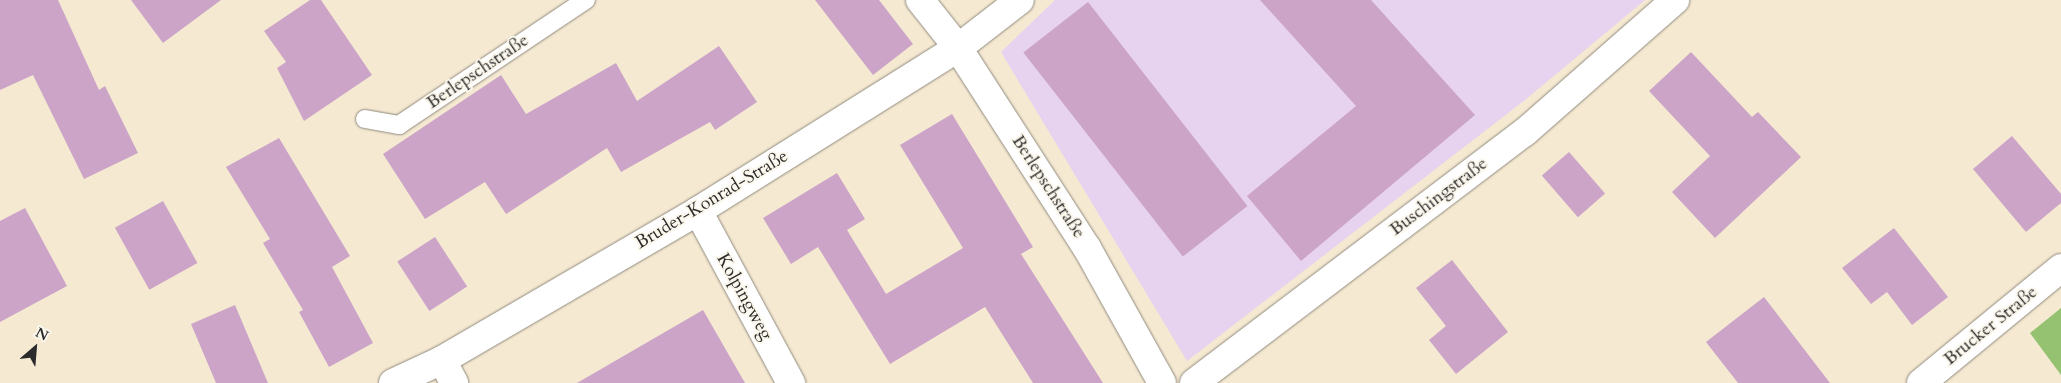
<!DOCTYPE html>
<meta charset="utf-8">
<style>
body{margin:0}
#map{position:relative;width:2061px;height:383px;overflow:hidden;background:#f5e9d2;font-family:Cardo,serif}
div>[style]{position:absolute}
.built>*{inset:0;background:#e7d2ef}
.green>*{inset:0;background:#94c271}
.building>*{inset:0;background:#cba4c8;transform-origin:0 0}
.roads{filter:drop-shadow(0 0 1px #908a7e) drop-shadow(0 0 1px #908a7e)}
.service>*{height:18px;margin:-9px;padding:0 9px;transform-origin:9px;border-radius:9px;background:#fff}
.minor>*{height:28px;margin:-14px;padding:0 14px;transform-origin:14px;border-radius:14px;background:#fff}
span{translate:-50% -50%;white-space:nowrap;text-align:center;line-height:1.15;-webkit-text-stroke:4px #fbf7ec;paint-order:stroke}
.street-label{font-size:18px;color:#2b2b2b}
.north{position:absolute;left:10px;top:323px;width:50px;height:50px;-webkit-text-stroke:4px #fbf7ec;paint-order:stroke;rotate:27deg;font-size:14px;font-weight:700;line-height:20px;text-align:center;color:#2b2b2b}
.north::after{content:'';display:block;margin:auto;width:18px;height:22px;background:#2b2b2b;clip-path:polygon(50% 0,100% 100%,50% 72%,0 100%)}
</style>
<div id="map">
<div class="built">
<i style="clip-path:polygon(1055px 0,1645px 0,1525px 100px,1187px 361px,1001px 52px)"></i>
</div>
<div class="green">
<i style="clip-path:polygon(2061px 308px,2061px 375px,2030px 333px)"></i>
</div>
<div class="building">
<i style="clip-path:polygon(0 0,58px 0,99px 90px,105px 86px,138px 153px,84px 179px,33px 75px,0 90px)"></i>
<i style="clip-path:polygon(131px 0,221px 0,163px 43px)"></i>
<i style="clip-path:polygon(310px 0,321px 0,372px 75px,304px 121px,277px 68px,286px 62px,264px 31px)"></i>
<i style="clip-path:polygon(815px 0,879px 0,913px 44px,873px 75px)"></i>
<i style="clip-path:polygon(1260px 0,1371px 0,1475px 115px,1301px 261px,1247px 196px,1356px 106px)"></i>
<i style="left:1088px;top:2px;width:259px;height:82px;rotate:52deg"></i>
<i style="clip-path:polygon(719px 46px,757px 102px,715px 130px,710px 122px,621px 172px,607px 148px,506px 214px,485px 182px,425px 219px,383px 154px,501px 75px,526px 114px,616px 63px,637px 101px)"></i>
<i style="clip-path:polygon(1691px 52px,1752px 117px,1758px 112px,1801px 157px,1715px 238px,1672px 192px,1710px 156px,1649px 91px)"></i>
<i style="clip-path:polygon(952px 114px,1033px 247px,1021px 254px,1103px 383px,1033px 383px,985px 307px,890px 364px,818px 247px,791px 264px,763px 218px,837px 173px,865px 219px,847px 230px,886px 294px,963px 248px,900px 145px)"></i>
<i style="clip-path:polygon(2012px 136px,2061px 194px,2061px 203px,2026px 232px,1973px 169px)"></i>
<i style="clip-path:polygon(279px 138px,350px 256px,332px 267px,373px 343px,329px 367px,299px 312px,303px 310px,263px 243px,270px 239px,226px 167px)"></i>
<i style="left:1569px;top:152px;width:55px;height:36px;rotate:49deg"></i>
<i style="left:163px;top:201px;width:71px;height:55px;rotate:61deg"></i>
<i style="clip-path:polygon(25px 208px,67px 286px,0 322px,0 221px)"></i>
<i style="clip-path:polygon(1894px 228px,1948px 297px,1912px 325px,1887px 292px,1871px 304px,1842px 268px)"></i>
<i style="left:435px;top:237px;width:59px;height:45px;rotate:57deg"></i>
<i style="clip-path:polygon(1452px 260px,1508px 332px,1456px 374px,1429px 340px,1446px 326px,1416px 288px)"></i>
<i style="clip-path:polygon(1764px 297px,1830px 383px,1738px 383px,1706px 342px)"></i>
<i style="clip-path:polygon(235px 305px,268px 383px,216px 383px,191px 324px)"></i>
<i style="clip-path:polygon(703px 310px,745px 383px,577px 383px)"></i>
</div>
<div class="roads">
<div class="service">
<i style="left:365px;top:119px;width:35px;rotate:10deg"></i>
<i style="left:399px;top:125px;width:225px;rotate:-33.8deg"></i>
</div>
<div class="minor">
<i style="left:920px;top:0;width:61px;rotate:51.6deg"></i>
<i style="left:958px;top:48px;width:238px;rotate:57.2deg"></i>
<i style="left:1087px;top:248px;width:154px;rotate:60.9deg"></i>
<i style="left:698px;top:211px;width:196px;rotate:61.6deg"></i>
<i style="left:442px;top:360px;width:26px;rotate:62deg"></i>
<i style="left:393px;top:383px;width:54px;rotate:-25.1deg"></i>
<i style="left:442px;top:360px;width:296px;rotate:-30.2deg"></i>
<i style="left:698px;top:211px;width:307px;rotate:-32.1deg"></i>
<i style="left:958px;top:48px;width:78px;rotate:-37.7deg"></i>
<i style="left:1194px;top:383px;width:415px;rotate:-37.2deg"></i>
<i style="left:1525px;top:132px;width:200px;rotate:-41.3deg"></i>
<i style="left:1921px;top:383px;width:181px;rotate:-39.4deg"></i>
</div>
</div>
<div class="street-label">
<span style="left:478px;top:72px;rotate:-34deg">Berlepschstraße</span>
<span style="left:1048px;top:187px;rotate:57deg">Berlepschstraße</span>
<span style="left:1439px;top:197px;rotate:-37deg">Buschingstraße</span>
<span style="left:712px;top:200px;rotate:-31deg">Bruder-Konrad-Straße</span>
<span style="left:744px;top:297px;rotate:61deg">Kolpingweg</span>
<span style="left:1991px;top:326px;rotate:-39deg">Brucker Straße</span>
</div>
<div class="north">N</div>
</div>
